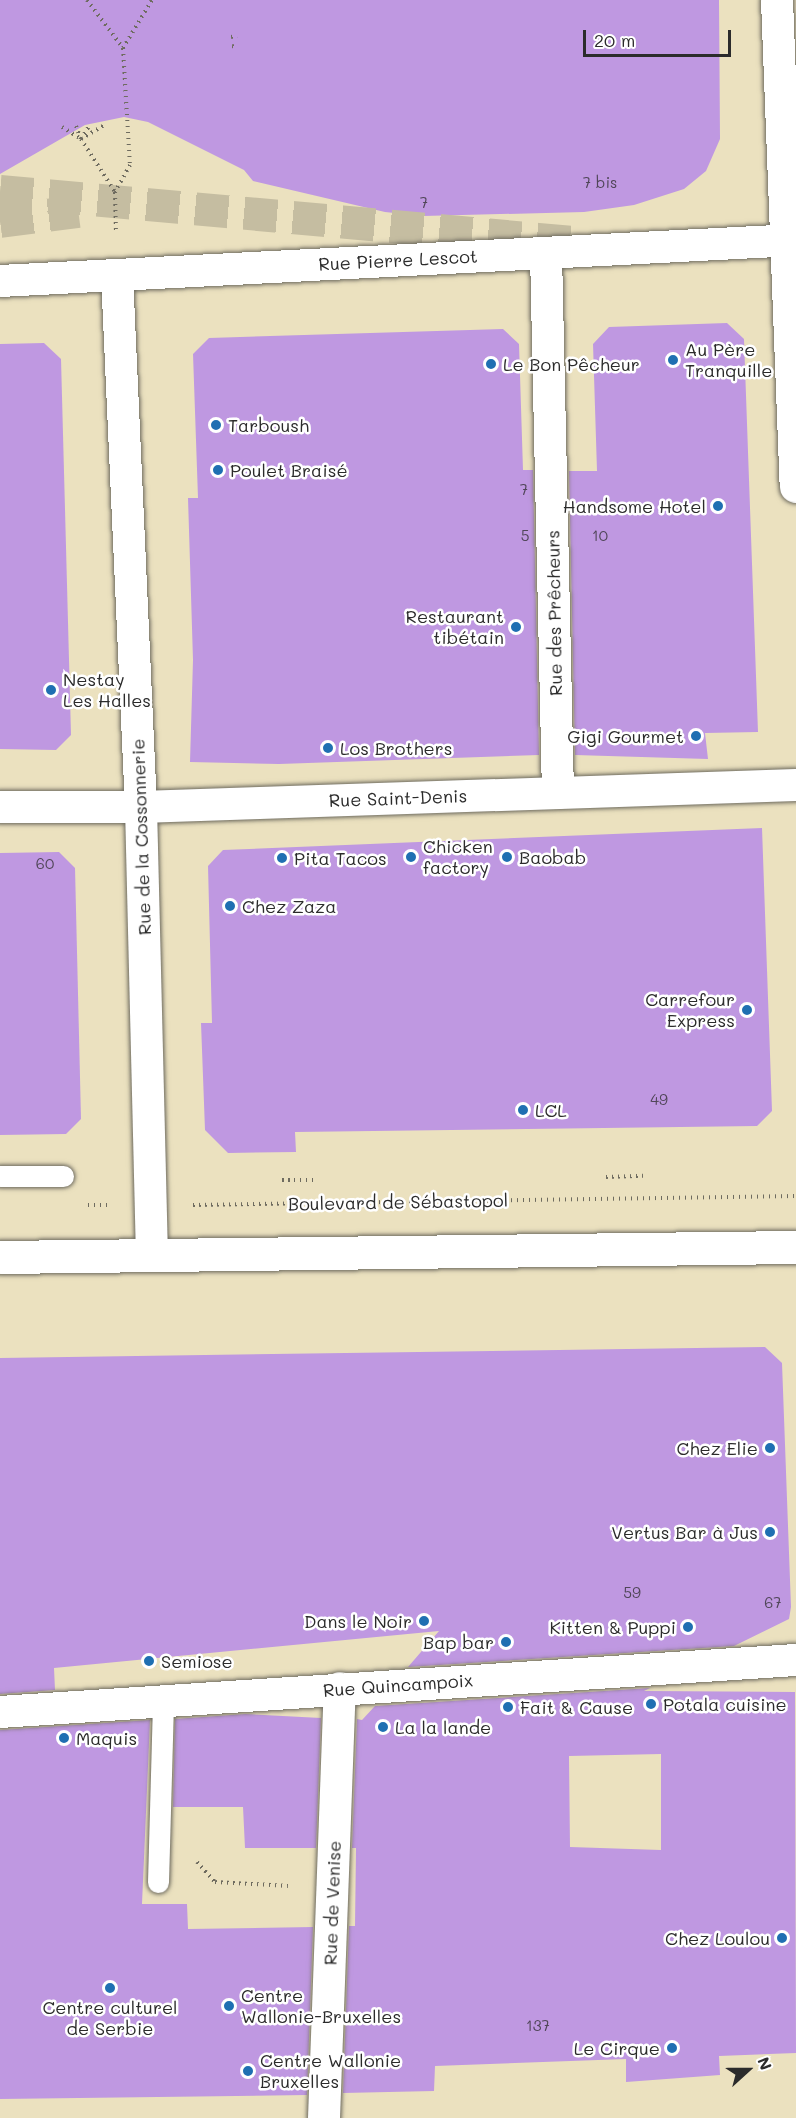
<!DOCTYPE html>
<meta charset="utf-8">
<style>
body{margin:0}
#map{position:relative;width:796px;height:2118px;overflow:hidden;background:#ebe1bf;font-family:Mali,sans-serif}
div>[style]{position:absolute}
.building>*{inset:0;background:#bf98e1}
.minor-tunnel>*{height:33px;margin-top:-16.5px;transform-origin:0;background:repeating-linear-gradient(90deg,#c5bda1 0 33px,transparent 0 49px)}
.path>*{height:4px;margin-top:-2px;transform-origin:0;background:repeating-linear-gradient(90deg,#6e6b5f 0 1.5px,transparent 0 6px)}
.roads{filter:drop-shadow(0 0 2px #6e6b5f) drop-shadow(0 0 2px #6e6b5f)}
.service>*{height:21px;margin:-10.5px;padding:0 10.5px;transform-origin:10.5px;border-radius:10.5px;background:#fff}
.pedestrian>*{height:32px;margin:-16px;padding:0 16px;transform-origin:16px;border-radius:16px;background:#fff}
.secondary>*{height:33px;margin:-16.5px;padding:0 16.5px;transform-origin:16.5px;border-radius:16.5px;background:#fff}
.dots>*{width:16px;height:16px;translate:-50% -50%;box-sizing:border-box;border:3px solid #fff;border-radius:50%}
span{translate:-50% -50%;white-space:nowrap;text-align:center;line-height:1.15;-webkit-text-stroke:5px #fff;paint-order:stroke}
.number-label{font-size:15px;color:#504658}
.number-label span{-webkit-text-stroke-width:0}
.street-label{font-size:18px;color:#2b2b2b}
.poi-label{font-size:18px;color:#2b2b2b}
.left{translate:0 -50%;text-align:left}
.right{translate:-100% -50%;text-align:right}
.north{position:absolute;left:718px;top:2040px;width:60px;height:60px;-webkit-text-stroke:4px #fff;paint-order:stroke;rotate:69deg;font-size:16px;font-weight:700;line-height:24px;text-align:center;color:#2b2b2b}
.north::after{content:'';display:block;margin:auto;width:21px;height:27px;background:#2b2b2b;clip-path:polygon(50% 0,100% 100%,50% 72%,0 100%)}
.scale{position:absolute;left:583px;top:30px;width:148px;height:27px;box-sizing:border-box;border:3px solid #2b2b2b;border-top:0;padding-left:8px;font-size:18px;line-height:21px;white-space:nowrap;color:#2b2b2b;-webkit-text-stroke:4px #fff;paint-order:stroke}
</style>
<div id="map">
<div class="building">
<i style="clip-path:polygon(0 0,719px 0,720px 139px,706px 171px,684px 189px,634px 205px,584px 212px,423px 216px,385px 212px,253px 181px,244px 170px,148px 122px,124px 117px,85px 125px,0 174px)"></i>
<i style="clip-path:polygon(727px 323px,744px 339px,758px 732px,705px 733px,708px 759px,575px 755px,569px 471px,597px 471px,593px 344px,609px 327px)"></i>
<i style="clip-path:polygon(503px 329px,519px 344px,523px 470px,533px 470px,539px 755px,279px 764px,190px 762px,193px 660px,188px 498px,198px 498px,193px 354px,209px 338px)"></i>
<i style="clip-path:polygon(44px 343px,61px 359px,71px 735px,56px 750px,0 749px,0 344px)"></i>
<i style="clip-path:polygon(762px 828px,772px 1111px,757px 1126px,295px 1132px,296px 1152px,228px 1153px,205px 1130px,201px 1023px,212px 1023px,208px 866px,223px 850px)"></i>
<i style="clip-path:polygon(59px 852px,75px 868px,81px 1119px,66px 1134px,0 1135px,0 853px)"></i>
<i style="clip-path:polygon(765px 1347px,782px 1363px,791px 1607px,789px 1619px,734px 1646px,408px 1667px,439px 1631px,54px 1668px,55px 1690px,0 1694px,0 1358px)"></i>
<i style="clip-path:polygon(evenodd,650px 1688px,644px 1691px,795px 1692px,796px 2053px,719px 2056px,720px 2075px,626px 2082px,626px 2059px,435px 2066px,434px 2091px,343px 2093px,349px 1926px,355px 1926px,356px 1848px,352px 1848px,357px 1719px,362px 1720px,375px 1706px,650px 1688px,661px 1754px,661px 1850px,570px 1847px,569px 1756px,661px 1754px)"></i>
<i style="clip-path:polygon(245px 1714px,321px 1718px,316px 1848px,245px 1848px,243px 1807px,173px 1807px,175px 1719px)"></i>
<i style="clip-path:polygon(150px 1720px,142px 1904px,187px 1904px,188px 1929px,313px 1927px,307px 2095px,0 2099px,0 1730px)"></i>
</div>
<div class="minor-tunnel">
<i style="left:0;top:191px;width:575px;rotate:5.09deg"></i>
<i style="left:0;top:221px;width:79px;rotate:-7.3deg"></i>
</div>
<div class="path">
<i style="left:87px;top:0;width:60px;rotate:53.1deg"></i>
<i style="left:123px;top:48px;width:117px;rotate:86.6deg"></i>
<i style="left:130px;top:165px;width:31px;rotate:119deg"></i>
<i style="left:115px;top:192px;width:41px;rotate:88.6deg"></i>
<i style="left:231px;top:37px;width:6px;rotate:-9deg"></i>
<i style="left:232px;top:46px;width:5px;rotate:11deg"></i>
<i style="left:123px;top:48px;width:56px;rotate:-58.9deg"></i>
<i style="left:76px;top:126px;width:14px;rotate:69deg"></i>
<i style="left:81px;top:139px;width:15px;rotate:-58deg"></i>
<i style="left:62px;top:127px;width:22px;rotate:32deg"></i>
<i style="left:81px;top:139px;width:26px;rotate:-31deg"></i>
<i style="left:81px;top:139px;width:63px;rotate:57.3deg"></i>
<i style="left:606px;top:1177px;width:37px;rotate:-2deg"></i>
<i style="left:282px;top:1180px;width:36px"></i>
<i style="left:88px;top:1205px;width:22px"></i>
<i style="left:193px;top:1205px;width:603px;rotate:-0.86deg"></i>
<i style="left:197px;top:1862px;width:27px;rotate:48deg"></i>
<i style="left:215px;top:1882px;width:73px;rotate:3.1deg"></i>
</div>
<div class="roads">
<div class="service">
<i style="left:0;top:1176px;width:63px"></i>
<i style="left:158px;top:1882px;width:182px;rotate:-88.4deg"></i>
</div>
<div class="pedestrian">
<i style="left:777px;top:0;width:487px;rotate:87.8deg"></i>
<i style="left:546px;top:253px;width:540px;rotate:88.73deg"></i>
<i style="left:117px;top:275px;width:533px;rotate:87.42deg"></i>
<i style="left:141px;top:807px;width:448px;rotate:88.6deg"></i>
<i style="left:0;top:281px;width:797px;rotate:-2.95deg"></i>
<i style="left:0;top:807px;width:141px"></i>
<i style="left:141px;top:807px;width:655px;rotate:-1.92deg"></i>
<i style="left:0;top:1712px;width:798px;rotate:-3.74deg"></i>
<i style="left:324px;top:2118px;width:430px;rotate:-87.9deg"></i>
</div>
<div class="secondary">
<i style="left:0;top:1257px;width:796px;rotate:-0.72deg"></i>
</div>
</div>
<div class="dots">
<i style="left:673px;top:360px;background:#1f6fb2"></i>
<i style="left:491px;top:364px;background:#1f6fb2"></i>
<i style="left:216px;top:425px;background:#1f6fb2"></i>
<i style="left:218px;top:470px;background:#1f6fb2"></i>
<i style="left:718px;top:506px;background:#1f6fb2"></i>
<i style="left:516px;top:627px;background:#1f6fb2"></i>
<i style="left:51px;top:690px;background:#1f6fb2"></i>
<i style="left:696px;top:736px;background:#1f6fb2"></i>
<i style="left:328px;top:748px;background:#1f6fb2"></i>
<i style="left:411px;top:857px;background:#1f6fb2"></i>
<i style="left:507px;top:857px;background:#1f6fb2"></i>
<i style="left:282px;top:858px;background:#1f6fb2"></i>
<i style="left:230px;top:906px;background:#1f6fb2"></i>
<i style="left:747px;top:1010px;background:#1f6fb2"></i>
<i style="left:523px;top:1110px;background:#1f6fb2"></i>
<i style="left:770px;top:1448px;background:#1f6fb2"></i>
<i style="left:770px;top:1532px;background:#1f6fb2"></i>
<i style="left:424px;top:1621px;background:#1f6fb2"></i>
<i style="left:688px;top:1627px;background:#1f6fb2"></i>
<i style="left:506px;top:1642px;background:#1f6fb2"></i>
<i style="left:149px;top:1661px;background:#1f6fb2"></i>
<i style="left:651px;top:1704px;background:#1f6fb2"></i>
<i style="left:508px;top:1707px;background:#1f6fb2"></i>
<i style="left:383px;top:1727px;background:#1f6fb2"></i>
<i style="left:64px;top:1738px;background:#1f6fb2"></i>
<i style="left:782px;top:1938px;background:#1f6fb2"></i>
<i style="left:110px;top:1988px;background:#1f6fb2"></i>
<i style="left:229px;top:2006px;background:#1f6fb2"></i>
<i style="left:672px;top:2048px;background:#1f6fb2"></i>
<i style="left:248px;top:2071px;background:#1f6fb2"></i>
</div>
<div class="number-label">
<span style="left:600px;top:183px">7 bis</span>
<span style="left:424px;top:203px">7</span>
<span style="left:524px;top:490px">7</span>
<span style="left:525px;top:536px">5</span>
<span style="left:600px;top:536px">10</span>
<span style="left:45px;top:864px">60</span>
<span style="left:659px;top:1100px">49</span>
<span style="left:632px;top:1593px">59</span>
<span style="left:773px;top:1603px">67</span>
<span style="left:538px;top:2026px">137</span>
</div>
<div class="street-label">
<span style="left:398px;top:260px;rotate:-3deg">Rue Pierre Lescot</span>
<span style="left:554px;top:613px;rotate:-91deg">Rue des Prêcheurs</span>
<span style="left:398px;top:798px;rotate:-2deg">Rue Saint-Denis</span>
<span style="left:141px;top:837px;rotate:-92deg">Rue de la Cossonnerie</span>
<span style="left:398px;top:1202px;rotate:-1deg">Boulevard de Sébastopol</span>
<span style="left:398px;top:1685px;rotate:-4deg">Rue Quincampoix</span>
<span style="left:332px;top:1903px;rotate:-88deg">Rue de Venise</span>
</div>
<div class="poi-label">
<span class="left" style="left:685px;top:360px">Au Père<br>Tranquille</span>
<span class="left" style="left:503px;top:364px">Le Bon Pêcheur</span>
<span class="left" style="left:228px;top:425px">Tarboush</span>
<span class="left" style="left:230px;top:470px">Poulet Braisé</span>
<span class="right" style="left:706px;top:506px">Handsome Hotel</span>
<span class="right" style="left:504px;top:627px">Restaurant<br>tibétain</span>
<span class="left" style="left:63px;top:690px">Nestay<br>Les Halles</span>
<span class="right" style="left:684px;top:736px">Gigi Gourmet</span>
<span class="left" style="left:340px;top:748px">Los Brothers</span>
<span class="left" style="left:423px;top:857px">Chicken<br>factory</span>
<span class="left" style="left:519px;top:857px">Baobab</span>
<span class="left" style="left:294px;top:858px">Pita Tacos</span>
<span class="left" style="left:242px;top:906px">Chez Zaza</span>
<span class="right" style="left:735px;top:1010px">Carrefour<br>Express</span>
<span class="left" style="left:535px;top:1110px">LCL</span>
<span class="right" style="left:758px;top:1448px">Chez Elie</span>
<span class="right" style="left:758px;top:1532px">Vertus Bar à Jus</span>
<span class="right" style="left:412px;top:1621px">Dans le Noir</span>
<span class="right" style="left:676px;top:1627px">Kitten &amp; Puppi</span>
<span class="right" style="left:494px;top:1642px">Bap bar</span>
<span class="left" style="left:161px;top:1661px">Semiose</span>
<span class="left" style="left:663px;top:1704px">Potala cuisine</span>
<span class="left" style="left:520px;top:1707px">Fait &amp; Cause</span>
<span class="left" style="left:395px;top:1727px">La la lande</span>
<span class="left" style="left:76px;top:1738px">Maquis</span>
<span class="right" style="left:770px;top:1938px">Chez Loulou</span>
<span class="left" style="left:241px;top:2006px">Centre<br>Wallonie-Bruxelles</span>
<span style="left:110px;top:2018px">Centre culturel<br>de Serbie</span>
<span class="right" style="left:660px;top:2048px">Le Cirque</span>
<span class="left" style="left:260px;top:2071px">Centre Wallonie<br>Bruxelles</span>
</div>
<div class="north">N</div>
<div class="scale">20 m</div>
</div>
